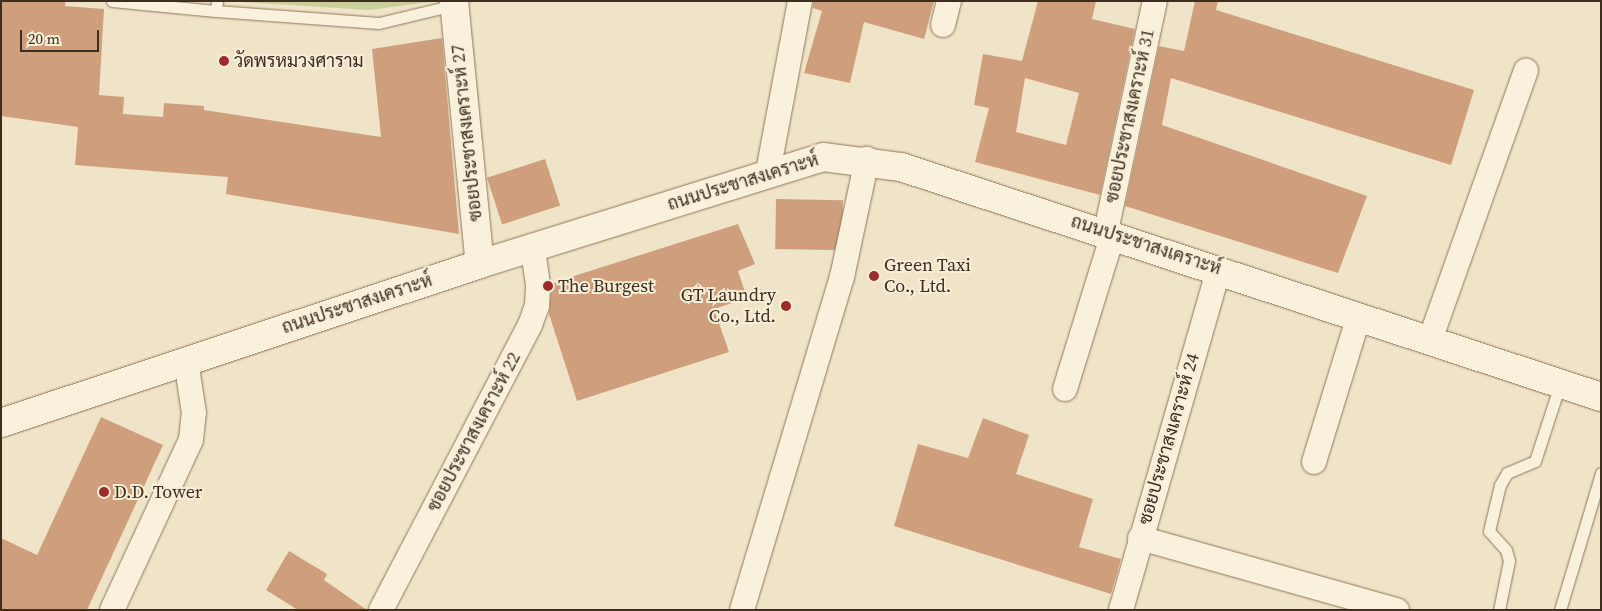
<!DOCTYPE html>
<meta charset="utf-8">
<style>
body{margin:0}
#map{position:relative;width:1602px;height:611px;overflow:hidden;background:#f0e4c8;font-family:"Source Serif 4",Sarabun,serif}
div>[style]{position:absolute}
.green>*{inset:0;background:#c9cf9b}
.building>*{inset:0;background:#cf9f7d;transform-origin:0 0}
.roads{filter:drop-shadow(0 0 1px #8d765c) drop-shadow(0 0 1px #8d765c)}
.service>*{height:11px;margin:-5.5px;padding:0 5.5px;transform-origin:5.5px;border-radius:5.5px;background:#faf1dc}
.minor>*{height:24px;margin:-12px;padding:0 12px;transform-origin:12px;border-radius:12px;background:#faf1dc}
.tertiary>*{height:28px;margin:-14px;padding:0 14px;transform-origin:14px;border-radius:14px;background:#faf1dc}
.secondary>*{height:28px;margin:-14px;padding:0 14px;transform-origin:14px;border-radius:14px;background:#faf1dc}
.dots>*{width:14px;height:14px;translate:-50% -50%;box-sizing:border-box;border:2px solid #f7eed8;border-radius:50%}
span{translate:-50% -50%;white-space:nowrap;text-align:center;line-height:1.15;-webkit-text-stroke:4px #f7eed8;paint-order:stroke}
.poi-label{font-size:18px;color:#3d2e20}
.left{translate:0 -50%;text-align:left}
.right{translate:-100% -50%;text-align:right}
.street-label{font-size:18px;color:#3d2e20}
.frame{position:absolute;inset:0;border:2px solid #3d2e20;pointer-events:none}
.scale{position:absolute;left:20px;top:30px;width:79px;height:22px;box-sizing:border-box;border:2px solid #3d2e20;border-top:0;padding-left:6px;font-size:15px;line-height:18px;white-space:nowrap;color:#3d2e20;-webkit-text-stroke:4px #f7eed8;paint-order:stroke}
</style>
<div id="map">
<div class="green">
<i style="clip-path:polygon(227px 1px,438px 1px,369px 10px)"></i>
</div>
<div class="building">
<i style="clip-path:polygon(1px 1px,66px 1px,65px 6px,104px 9px,99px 95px,124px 97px,123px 114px,163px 117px,164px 103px,204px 106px,204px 110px,381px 137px,372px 49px,442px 38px,459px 234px,226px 194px,228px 177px,75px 165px,78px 127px,1px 116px)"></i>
<i style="clip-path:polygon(813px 1px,934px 1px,924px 39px,864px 22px,850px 83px,804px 73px,822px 11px,813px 8px)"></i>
<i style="clip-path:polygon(evenodd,1038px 1px,1096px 1px,1092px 19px,1135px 29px,1100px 195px,975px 162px,989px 108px,974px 105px,983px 54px,1022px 61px,1038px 1px,1025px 78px,1079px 93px,1066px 145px,1016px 132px,1025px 78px)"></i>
<i style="clip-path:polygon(1195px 1px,1218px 1px,1216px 10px,1474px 90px,1451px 165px,1171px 78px,1162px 125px,1367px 196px,1338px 273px,1125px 206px,1159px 46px,1184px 51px)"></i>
<i style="left:545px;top:159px;width:49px;height:61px;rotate:72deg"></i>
<i style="left:776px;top:199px;width:67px;height:50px;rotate:1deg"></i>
<i style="clip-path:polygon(738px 224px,755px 264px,738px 271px,747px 298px,714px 309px,729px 352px,577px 401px,549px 314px,552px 283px)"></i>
<i style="clip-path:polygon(101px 417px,163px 445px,87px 610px,1px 610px,1px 538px,37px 555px)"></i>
<i style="clip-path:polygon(983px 418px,1029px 435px,1016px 474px,1093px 499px,1079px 547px,1121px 559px,1111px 594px,894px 526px,918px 444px,968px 458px)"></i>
<i style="clip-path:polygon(289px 551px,327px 574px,324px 580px,367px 610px,298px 610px,266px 590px)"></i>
</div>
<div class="roads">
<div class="service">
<i style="left:112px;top:1px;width:104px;rotate:5.5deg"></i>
<i style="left:217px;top:1px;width:10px;rotate:96deg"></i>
<i style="left:216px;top:11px;width:163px;rotate:4.2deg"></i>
<i style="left:379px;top:23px;width:77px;rotate:-13.5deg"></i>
<i style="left:1499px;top:610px;width:50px;rotate:-78.5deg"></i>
<i style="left:1509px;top:561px;width:11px;rotate:-105deg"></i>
<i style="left:1506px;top:550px;width:25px;rotate:-132deg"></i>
<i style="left:1489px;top:531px;width:47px;rotate:-76.6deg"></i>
<i style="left:1500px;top:485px;width:14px;rotate:-60deg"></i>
<i style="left:1507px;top:473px;width:30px;rotate:-23deg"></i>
<i style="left:1535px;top:461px;width:81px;rotate:-72deg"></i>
<i style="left:1560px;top:610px;width:143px;rotate:-73.3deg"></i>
</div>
<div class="minor">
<i style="left:943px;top:25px;width:25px;rotate:-76deg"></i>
<i style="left:768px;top:172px;width:174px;rotate:-79.4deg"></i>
<i style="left:1106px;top:231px;width:235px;rotate:-78deg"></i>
<i style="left:1430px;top:340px;width:286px;rotate:-70.4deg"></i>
<i style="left:1065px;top:389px;width:162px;rotate:-72.8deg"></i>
<i style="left:1314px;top:462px;width:153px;rotate:-72.9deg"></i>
<i style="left:1140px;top:538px;width:267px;rotate:15.7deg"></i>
<i style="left:112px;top:610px;width:187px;rotate:-65.1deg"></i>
<i style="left:191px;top:440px;width:27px;rotate:-84deg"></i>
<i style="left:194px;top:413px;width:53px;rotate:-98.7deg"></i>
<i style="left:381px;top:610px;width:322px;rotate:-62.4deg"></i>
<i style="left:530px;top:325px;width:20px;rotate:-70deg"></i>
<i style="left:537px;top:306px;width:21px;rotate:-87deg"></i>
<i style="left:538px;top:285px;width:37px;rotate:-98deg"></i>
<i style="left:742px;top:610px;width:348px;rotate:-73.3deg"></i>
<i style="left:842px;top:277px;width:121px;rotate:-78deg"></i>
<i style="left:1121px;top:610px;width:355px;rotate:-74deg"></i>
</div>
<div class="tertiary">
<i style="left:454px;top:1px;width:264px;rotate:84.4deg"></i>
</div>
<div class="secondary">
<i style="left:1px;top:423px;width:505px;rotate:-18.36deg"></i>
<i style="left:480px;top:264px;width:359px;rotate:-17.3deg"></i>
<i style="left:823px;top:157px;width:79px;rotate:7.3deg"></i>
<i style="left:901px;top:167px;width:737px;rotate:18.19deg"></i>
</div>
</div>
<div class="dots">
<i style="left:224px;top:61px;background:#9e2a2b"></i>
<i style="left:874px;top:276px;background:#9e2a2b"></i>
<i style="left:548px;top:286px;background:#9e2a2b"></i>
<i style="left:786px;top:306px;background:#9e2a2b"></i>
<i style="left:104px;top:492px;background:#9e2a2b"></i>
</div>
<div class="poi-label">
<span class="left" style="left:234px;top:61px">วัดพรหมวงศาราม</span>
<span class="left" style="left:884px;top:276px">Green Taxi<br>Co., Ltd.</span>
<span class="left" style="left:558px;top:286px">The Burgest</span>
<span class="right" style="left:776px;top:306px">GT Laundry<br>Co., Ltd.</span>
<span class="left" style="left:114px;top:492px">D.D. Tower</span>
</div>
<div class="street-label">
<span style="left:1130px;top:116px;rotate:-78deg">ซอยประชาสงเคราะห์ 31</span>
<span style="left:467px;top:133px;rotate:-96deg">ซอยประชาสงเคราะห์ 27</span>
<span style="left:743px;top:182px;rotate:-17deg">ถนนประชาสงเคราะห์</span>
<span style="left:1146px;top:245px;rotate:18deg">ถนนประชาสงเคราะห์</span>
<span style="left:357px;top:304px;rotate:-18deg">ถนนประชาสงเคราะห์</span>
<span style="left:474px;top:432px;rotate:-62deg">ซอยประชาสงเคราะห์ 22</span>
<span style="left:1169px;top:439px;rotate:-74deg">ซอยประชาสงเคราะห์ 24</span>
</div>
<div class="frame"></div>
<div class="scale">20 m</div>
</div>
